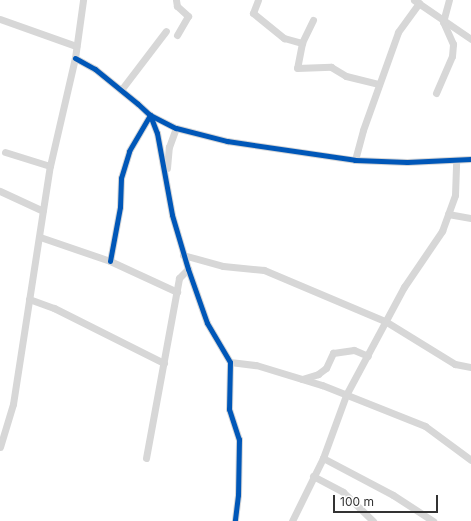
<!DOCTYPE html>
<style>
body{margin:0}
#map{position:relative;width:471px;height:521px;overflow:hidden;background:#fff;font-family:Inter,sans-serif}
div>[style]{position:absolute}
.minor>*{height:7px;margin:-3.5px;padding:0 3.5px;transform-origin:3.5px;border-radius:3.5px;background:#d7d7d7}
.cycleway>*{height:5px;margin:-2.5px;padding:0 2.5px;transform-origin:2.5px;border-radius:2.5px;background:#0057b8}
span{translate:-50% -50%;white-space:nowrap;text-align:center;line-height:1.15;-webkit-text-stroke:4px #fff;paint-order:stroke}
.scale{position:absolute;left:333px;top:495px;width:105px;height:18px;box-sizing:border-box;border:2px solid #333;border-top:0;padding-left:5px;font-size:12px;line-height:14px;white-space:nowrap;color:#333;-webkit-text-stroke:3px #fff;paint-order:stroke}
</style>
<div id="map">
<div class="minor">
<i style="left:176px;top:0;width:6px;rotate:81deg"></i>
<i style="left:177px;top:6px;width:15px;rotate:42deg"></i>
<i style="left:188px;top:16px;width:22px;rotate:120deg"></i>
<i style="left:258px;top:0;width:14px;rotate:111deg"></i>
<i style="left:253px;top:13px;width:40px;rotate:39deg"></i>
<i style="left:284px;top:38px;width:19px;rotate:16deg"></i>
<i style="left:414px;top:0;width:69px;rotate:34.4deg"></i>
<i style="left:0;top:19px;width:81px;rotate:19.6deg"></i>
<i style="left:313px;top:20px;width:25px;rotate:116deg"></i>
<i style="left:302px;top:43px;width:25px;rotate:101deg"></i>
<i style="left:297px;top:68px;width:34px;rotate:-2deg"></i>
<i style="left:331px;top:67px;width:17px;rotate:31deg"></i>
<i style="left:346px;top:76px;width:34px;rotate:14deg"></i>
<i style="left:75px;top:58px;width:23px;rotate:29deg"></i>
<i style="left:95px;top:69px;width:55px;rotate:39.1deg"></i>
<i style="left:138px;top:104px;width:16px;rotate:43deg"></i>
<i style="left:150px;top:115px;width:19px;rotate:69deg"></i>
<i style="left:157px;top:133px;width:83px;rotate:79.6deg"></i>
<i style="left:172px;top:215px;width:56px;rotate:73.5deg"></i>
<i style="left:188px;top:269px;width:57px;rotate:70.6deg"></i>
<i style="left:207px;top:323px;width:45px;rotate:59.5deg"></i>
<i style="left:230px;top:362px;width:47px;rotate:91.2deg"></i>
<i style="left:229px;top:409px;width:32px;rotate:72deg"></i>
<i style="left:239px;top:439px;width:56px;rotate:91deg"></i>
<i style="left:238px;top:495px;width:26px;rotate:97deg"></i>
<i style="left:121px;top:90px;width:74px;rotate:-52.7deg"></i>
<i style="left:436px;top:93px;width:40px;rotate:-66.6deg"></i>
<i style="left:452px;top:56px;width:12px;rotate:-85deg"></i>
<i style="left:453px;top:44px;width:24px;rotate:-114deg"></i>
<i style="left:443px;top:22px;width:23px;rotate:-75deg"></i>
<i style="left:5px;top:152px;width:47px;rotate:17.3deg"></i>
<i style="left:355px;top:160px;width:31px;rotate:-75deg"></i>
<i style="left:363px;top:130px;width:104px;rotate:-70.3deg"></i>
<i style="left:398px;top:32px;width:36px;rotate:-54deg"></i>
<i style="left:167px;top:168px;width:21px;rotate:-85deg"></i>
<i style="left:169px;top:147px;width:20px;rotate:-70deg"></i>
<i style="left:0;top:191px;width:47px;rotate:24.9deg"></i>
<i style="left:448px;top:214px;width:23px;rotate:10deg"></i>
<i style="left:40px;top:237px;width:74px;rotate:18.9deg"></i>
<i style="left:110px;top:261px;width:74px;rotate:24.8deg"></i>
<i style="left:183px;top:255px;width:41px;rotate:15.4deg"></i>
<i style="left:223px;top:266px;width:41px;rotate:5.6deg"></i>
<i style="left:264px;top:270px;width:131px;rotate:22.9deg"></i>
<i style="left:385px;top:321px;width:82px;rotate:31.6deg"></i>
<i style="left:455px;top:364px;width:16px;rotate:11deg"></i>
<i style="left:110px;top:261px;width:55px;rotate:-79.5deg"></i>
<i style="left:120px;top:207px;width:29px;rotate:-88deg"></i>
<i style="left:121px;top:178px;width:28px;rotate:-73deg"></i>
<i style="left:129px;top:151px;width:42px;rotate:-59.7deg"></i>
<i style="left:150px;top:115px;width:29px;rotate:27deg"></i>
<i style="left:176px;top:128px;width:53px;rotate:14.3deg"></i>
<i style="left:227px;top:141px;width:129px;rotate:8.4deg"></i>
<i style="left:355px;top:160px;width:52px;rotate:2.2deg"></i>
<i style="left:407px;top:162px;width:64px;rotate:-2.7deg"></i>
<i style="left:29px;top:299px;width:27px;rotate:20deg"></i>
<i style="left:54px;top:308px;width:123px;rotate:26.6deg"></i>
<i style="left:230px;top:362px;width:26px;rotate:7deg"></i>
<i style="left:256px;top:365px;width:69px;rotate:16.9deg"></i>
<i style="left:322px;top:385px;width:111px;rotate:21.7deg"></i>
<i style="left:425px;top:426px;width:57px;rotate:36.5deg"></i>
<i style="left:302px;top:379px;width:17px;rotate:-17deg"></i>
<i style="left:318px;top:374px;width:10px;rotate:-37deg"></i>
<i style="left:326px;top:368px;width:17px;rotate:-65deg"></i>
<i style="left:333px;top:353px;width:21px;rotate:-8deg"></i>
<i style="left:354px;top:350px;width:15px;rotate:23deg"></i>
<i style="left:0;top:447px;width:45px;rotate:-73.2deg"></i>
<i style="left:13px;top:404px;width:241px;rotate:-81.2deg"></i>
<i style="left:50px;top:166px;width:111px;rotate:-77deg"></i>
<i style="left:75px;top:58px;width:59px;rotate:-82.1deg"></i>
<i style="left:146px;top:458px;width:183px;rotate:-79.6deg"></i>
<i style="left:179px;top:278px;width:13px;rotate:-45deg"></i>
<i style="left:323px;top:458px;width:79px;rotate:27.9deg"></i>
<i style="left:393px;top:495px;width:48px;rotate:33deg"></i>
<i style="left:313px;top:476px;width:34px;rotate:28deg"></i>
<i style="left:343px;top:492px;width:42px;rotate:44deg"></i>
<i style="left:292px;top:521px;width:70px;rotate:-63.8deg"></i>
<i style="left:323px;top:458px;width:67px;rotate:-69.9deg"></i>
<i style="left:346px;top:395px;width:123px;rotate:-61.8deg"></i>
<i style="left:404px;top:287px;width:68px;rotate:-55.8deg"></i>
<i style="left:442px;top:231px;width:38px;rotate:-70deg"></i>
<i style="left:455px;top:195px;width:34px;rotate:-88deg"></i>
</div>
<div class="cycleway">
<i style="left:75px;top:58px;width:23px;rotate:29deg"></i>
<i style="left:95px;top:69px;width:55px;rotate:39.1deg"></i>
<i style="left:138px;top:104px;width:16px;rotate:43deg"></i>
<i style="left:150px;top:115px;width:19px;rotate:69deg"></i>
<i style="left:157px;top:133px;width:83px;rotate:79.6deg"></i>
<i style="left:172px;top:215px;width:56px;rotate:73.5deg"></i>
<i style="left:188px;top:269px;width:57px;rotate:70.6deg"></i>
<i style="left:207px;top:323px;width:45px;rotate:59.5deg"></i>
<i style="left:230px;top:362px;width:47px;rotate:91.2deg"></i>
<i style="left:229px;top:409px;width:32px;rotate:72deg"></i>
<i style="left:239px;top:439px;width:56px;rotate:91deg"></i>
<i style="left:238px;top:495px;width:26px;rotate:97deg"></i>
<i style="left:110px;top:261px;width:55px;rotate:-79.5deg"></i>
<i style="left:120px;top:207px;width:29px;rotate:-88deg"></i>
<i style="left:121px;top:178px;width:28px;rotate:-73deg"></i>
<i style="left:129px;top:151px;width:42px;rotate:-59.7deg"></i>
<i style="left:150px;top:115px;width:29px;rotate:27deg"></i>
<i style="left:176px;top:128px;width:53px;rotate:14.3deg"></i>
<i style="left:227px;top:141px;width:129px;rotate:8.4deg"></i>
<i style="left:355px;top:160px;width:52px;rotate:2.2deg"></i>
<i style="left:407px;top:162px;width:64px;rotate:-2.7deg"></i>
</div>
<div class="scale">100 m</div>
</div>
